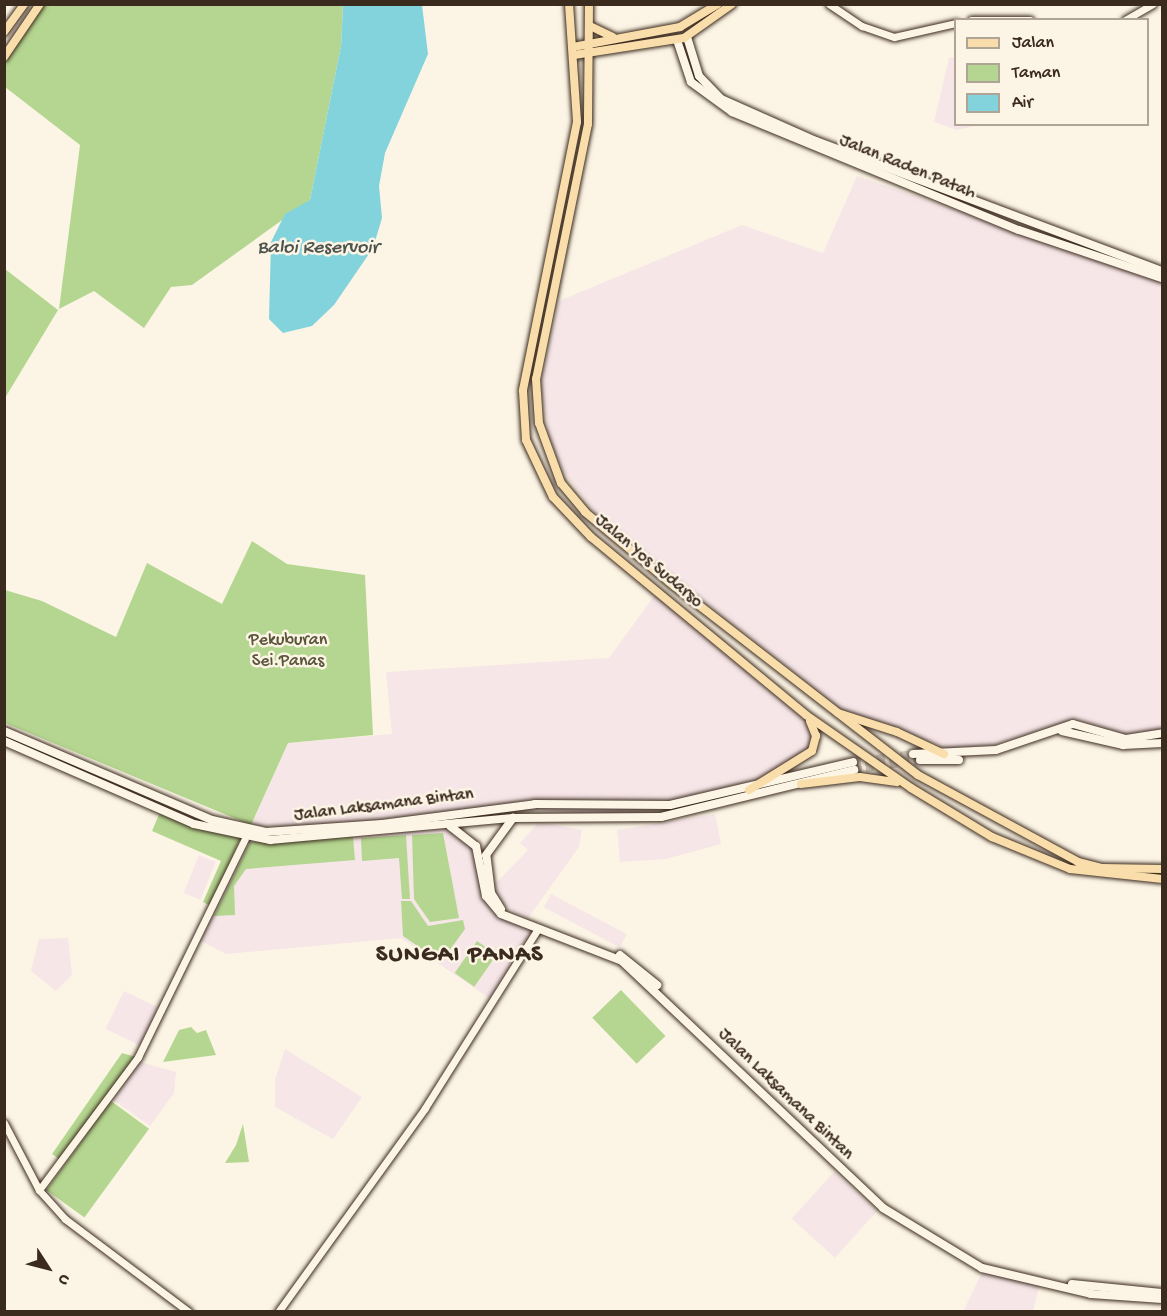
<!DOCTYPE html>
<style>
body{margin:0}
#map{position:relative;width:1167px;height:1316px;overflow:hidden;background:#fcf5e5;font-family:"Gochi Hand",sans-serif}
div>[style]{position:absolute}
.built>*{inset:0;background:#f6e6e7;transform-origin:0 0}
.green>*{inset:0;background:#b5d690;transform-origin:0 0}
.water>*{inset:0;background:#83d3dc}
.secondary-tunnel>*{height:8px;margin-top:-4px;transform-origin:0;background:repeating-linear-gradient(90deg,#d5ccbd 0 8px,transparent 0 12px)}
.roads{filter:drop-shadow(0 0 2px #3b2a1e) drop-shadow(0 0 2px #3b2a1e)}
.tertiary>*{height:7px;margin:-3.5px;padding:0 3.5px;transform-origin:3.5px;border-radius:3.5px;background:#fcf5e5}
.secondary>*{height:8px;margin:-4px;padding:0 4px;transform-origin:4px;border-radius:4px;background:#fcf5e5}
.primary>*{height:8px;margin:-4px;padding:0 4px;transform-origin:4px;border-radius:4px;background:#f9deab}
span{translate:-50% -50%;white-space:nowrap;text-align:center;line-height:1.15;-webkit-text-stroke:5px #fcf5e5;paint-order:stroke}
.street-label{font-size:18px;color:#3b2a1e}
.park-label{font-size:18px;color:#5a553a}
.water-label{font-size:20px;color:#4d544e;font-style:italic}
.district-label{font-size:24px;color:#3b2a1e;font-weight:700;letter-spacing:1.5px}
.frame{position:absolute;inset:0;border:6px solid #3b2a1e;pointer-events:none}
.legend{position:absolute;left:954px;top:18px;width:195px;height:108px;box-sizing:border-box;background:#fcf5e5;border:2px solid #afa495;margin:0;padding:8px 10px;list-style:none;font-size:18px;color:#3b2a1e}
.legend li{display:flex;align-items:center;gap:12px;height:30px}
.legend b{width:30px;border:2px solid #afa495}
.north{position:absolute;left:18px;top:1238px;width:60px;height:60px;-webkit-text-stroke:4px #fcf5e5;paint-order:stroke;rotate:126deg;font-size:16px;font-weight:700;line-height:24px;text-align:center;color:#3b2a1e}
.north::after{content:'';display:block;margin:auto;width:21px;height:27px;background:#3b2a1e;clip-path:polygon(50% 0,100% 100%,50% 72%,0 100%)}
</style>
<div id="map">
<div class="built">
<i style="clip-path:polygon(955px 57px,956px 124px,979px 125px,957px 130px,934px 122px,949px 58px)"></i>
<i style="clip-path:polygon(857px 176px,1162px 280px,1162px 730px,1134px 737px,1076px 719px,961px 754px,897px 728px,856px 721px,599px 518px,563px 471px,549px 437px,541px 385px,559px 301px,742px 225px,823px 253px)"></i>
<i style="clip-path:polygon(657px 592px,806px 715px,815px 744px,749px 790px,649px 807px,626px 817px,540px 810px,294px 828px,251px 825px,288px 743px,392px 734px,386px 672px,609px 658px)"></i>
<i style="clip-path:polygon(715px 814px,721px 844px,666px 859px,620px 862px,617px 830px)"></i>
<i style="clip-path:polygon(539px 822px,582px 830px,579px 847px,528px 918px,506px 908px,493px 886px,528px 850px,520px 843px)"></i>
<i style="clip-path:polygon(450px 826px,471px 839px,496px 910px,537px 930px,495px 1002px,401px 938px,226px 954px,199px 940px,245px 839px)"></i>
<i style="left:199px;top:855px;width:18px;height:41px;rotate:22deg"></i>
<i style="left:551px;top:894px;width:86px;height:15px;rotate:28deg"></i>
<i style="clip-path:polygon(68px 938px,72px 975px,56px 991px,31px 971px,39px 939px)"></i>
<i style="left:124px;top:991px;width:39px;height:42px;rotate:26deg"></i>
<i style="clip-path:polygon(285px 1049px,362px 1097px,333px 1139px,275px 1107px,275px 1080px)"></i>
<i style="clip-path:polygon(140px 1062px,176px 1072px,174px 1093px,150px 1126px,113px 1100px)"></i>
<i style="left:834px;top:1172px;width:58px;height:63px;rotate:42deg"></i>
<i style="clip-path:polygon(983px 1270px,1040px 1283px,1033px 1311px,963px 1312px)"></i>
</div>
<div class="green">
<i style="clip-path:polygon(37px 5px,343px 5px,341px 46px,310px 200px,192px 285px,171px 287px,144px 328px,94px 291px,59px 309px,80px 145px,5px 87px,4px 51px)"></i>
<i style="clip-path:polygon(5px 269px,58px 310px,5px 398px)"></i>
<i style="clip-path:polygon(252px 541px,287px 564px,365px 575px,373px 735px,288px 743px,251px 825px,5px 723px,5px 590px,42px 601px,116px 637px,147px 563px,222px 604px)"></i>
<i style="clip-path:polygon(163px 805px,240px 839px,211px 906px,203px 902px,221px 861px,152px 831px)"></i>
<i style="clip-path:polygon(443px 833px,459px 918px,430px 922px,414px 899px,412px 835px)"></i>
<i style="clip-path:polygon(406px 835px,410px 899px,402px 899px,399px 858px,362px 861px,361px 838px)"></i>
<i style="clip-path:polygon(353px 837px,355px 860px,246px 869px,234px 886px,235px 915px,214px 916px,250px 842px)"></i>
<i style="clip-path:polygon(401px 901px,411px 901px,428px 926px,463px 920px,465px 929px,441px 962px,403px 936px)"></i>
<i style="left:477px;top:941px;width:24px;height:39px;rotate:35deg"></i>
<i style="left:621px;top:990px;width:64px;height:40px;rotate:46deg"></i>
<i style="clip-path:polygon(191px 1027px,197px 1033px,206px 1030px,216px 1055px,163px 1062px,179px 1030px)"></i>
<i style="clip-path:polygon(122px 1053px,136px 1057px,62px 1161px,52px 1154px)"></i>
<i style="left:111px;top:1101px;width:47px;height:110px;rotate:36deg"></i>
<i style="clip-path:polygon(243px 1124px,249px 1162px,225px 1163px,236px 1145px)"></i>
</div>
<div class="water">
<i style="clip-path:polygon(343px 5px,422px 5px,428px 54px,385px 153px,379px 186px,382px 218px,373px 248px,334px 305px,312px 326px,283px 333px,269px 319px,271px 242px,285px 214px,310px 200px,341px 46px)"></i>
</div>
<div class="secondary-tunnel">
<i style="left:853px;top:762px;width:61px;rotate:-7.6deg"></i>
<i style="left:854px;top:770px;width:67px;rotate:-8.6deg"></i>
</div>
<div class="roads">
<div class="tertiary">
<i style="left:829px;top:4px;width:40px;rotate:34deg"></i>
<i style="left:862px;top:26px;width:34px;rotate:19deg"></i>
<i style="left:894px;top:37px;width:64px;rotate:-12.7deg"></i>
<i style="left:971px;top:20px;width:59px"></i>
<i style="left:1125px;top:20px;width:32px;rotate:-30deg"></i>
<i style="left:4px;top:1123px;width:76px;rotate:62.4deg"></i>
<i style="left:39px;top:1190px;width:39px;rotate:48deg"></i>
<i style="left:65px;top:1219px;width:155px;rotate:36.9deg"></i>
<i style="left:39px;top:1190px;width:166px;rotate:-53.3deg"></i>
<i style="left:138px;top:1057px;width:243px;rotate:-63.9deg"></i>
<i style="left:278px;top:1312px;width:251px;rotate:-54.2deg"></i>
<i style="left:425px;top:1108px;width:210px;rotate:-57.8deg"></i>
</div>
<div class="secondary">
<i style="left:687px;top:37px;width:41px;rotate:72.9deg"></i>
<i style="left:699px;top:76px;width:32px;rotate:46deg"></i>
<i style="left:721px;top:99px;width:104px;rotate:23.9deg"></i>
<i style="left:816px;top:141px;width:370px;rotate:20.6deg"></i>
<i style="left:677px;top:40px;width:44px;rotate:71.6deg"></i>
<i style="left:691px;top:82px;width:51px;rotate:36.2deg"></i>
<i style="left:732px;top:112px;width:310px;rotate:22.4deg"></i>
<i style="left:1019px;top:230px;width:151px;rotate:18.6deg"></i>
<i style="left:4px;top:731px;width:226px;rotate:23.2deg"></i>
<i style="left:212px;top:820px;width:55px;rotate:12.5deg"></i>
<i style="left:266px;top:832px;width:116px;rotate:-3.9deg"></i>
<i style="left:382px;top:824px;width:154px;rotate:-7.4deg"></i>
<i style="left:535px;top:804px;width:135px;rotate:0.4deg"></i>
<i style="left:670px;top:805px;width:188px;rotate:-13.2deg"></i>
<i style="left:1062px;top:731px;width:63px;rotate:12.9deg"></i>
<i style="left:1123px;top:745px;width:39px;rotate:-3deg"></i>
<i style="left:4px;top:741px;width:207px;rotate:23.6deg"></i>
<i style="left:194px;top:824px;width:78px;rotate:11.9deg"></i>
<i style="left:270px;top:840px;width:244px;rotate:-5.2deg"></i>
<i style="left:513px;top:818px;width:148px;rotate:-0.4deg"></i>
<i style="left:661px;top:817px;width:199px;rotate:-13.7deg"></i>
<i style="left:913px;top:754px;width:83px;rotate:-2.8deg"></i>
<i style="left:996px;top:750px;width:81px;rotate:-18.7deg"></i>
<i style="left:1073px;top:724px;width:55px;rotate:15.8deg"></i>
<i style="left:1126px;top:739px;width:36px;rotate:-9deg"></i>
<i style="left:920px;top:760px;width:39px"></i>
<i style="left:450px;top:826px;width:33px;rotate:38deg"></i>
<i style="left:476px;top:846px;width:51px;rotate:78.7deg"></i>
<i style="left:486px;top:896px;width:23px;rotate:50deg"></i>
<i style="left:501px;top:914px;width:130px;rotate:21.2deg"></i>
<i style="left:622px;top:961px;width:359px;rotate:43.4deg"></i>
<i style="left:883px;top:1208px;width:116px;rotate:31.2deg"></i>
<i style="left:982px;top:1268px;width:112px;rotate:13.4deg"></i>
<i style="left:1091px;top:1294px;width:71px;rotate:4deg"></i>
<i style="left:501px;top:909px;width:19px;rotate:-122deg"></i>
<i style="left:491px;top:893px;width:38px;rotate:-97deg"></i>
<i style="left:486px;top:855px;width:46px;rotate:-53.9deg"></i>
<i style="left:620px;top:955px;width:48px;rotate:39deg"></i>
<i style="left:1072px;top:1284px;width:90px;rotate:5.7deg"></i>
</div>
<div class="primary">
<i style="left:569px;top:4px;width:118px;rotate:86.1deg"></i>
<i style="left:577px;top:122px;width:274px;rotate:101.4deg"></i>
<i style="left:523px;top:391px;width:49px;rotate:86.5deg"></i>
<i style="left:526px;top:440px;width:63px;rotate:64.7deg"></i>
<i style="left:553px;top:497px;width:55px;rotate:46.5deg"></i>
<i style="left:591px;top:537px;width:279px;rotate:39.6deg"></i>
<i style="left:806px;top:715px;width:128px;rotate:34.8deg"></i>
<i style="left:911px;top:788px;width:95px;rotate:31.2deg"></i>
<i style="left:992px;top:837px;width:84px;rotate:22.3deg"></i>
<i style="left:1070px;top:869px;width:93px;rotate:6.2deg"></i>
<i style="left:589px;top:4px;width:120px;rotate:90.5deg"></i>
<i style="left:588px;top:124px;width:260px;rotate:101.5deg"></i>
<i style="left:536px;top:379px;width:44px;rotate:86.1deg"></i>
<i style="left:539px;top:423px;width:64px;rotate:69.9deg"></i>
<i style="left:561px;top:483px;width:38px;rotate:50deg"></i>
<i style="left:585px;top:512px;width:114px;rotate:39.7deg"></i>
<i style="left:673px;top:585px;width:310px;rotate:37.8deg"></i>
<i style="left:918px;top:775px;width:182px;rotate:28.5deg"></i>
<i style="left:1078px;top:862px;width:25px;rotate:14deg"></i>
<i style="left:1102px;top:868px;width:60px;rotate:1deg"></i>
<i style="left:590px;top:26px;width:25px;rotate:26deg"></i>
<i style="left:4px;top:32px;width:34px;rotate:-54deg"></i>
<i style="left:573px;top:47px;width:109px;rotate:-10.6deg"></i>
<i style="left:680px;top:27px;width:44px;rotate:-31.2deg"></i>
<i style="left:574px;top:55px;width:111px;rotate:-8.8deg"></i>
<i style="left:684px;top:38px;width:59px;rotate:-35.3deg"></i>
<i style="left:4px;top:57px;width:64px;rotate:-55.8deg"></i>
<i style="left:838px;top:713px;width:62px;rotate:17.9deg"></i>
<i style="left:897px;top:732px;width:52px;rotate:25.1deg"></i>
<i style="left:801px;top:784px;width:59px;rotate:-6.8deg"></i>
<i style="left:860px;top:777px;width:37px;rotate:8deg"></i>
<i style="left:749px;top:790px;width:74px;rotate:-31.8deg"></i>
<i style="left:812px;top:751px;width:16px;rotate:-75deg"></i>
<i style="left:816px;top:736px;width:16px;rotate:-112deg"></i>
</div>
</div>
<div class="street-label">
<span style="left:907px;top:168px;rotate:22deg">Jalan Raden Patah</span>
<span style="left:648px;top:562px;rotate:40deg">Jalan Yos Sudarso</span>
<span style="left:384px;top:806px;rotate:-7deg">Jalan Laksamana Bintan</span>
<span style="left:785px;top:1095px;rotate:44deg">Jalan Laksamana Bintan</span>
</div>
<div class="park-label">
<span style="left:288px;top:652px">Pekuburan<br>Sei.Panas</span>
</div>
<div class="water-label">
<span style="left:318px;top:248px">Baloi Reservoir</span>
</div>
<div class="district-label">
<span style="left:460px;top:956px">SUNGAI PANAS</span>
</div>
<div class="frame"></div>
<ul class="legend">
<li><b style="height:8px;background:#f9deab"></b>Jalan</li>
<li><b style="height:16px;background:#b5d690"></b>Taman</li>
<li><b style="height:16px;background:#83d3dc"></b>Air</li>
</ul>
<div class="north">U</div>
</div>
